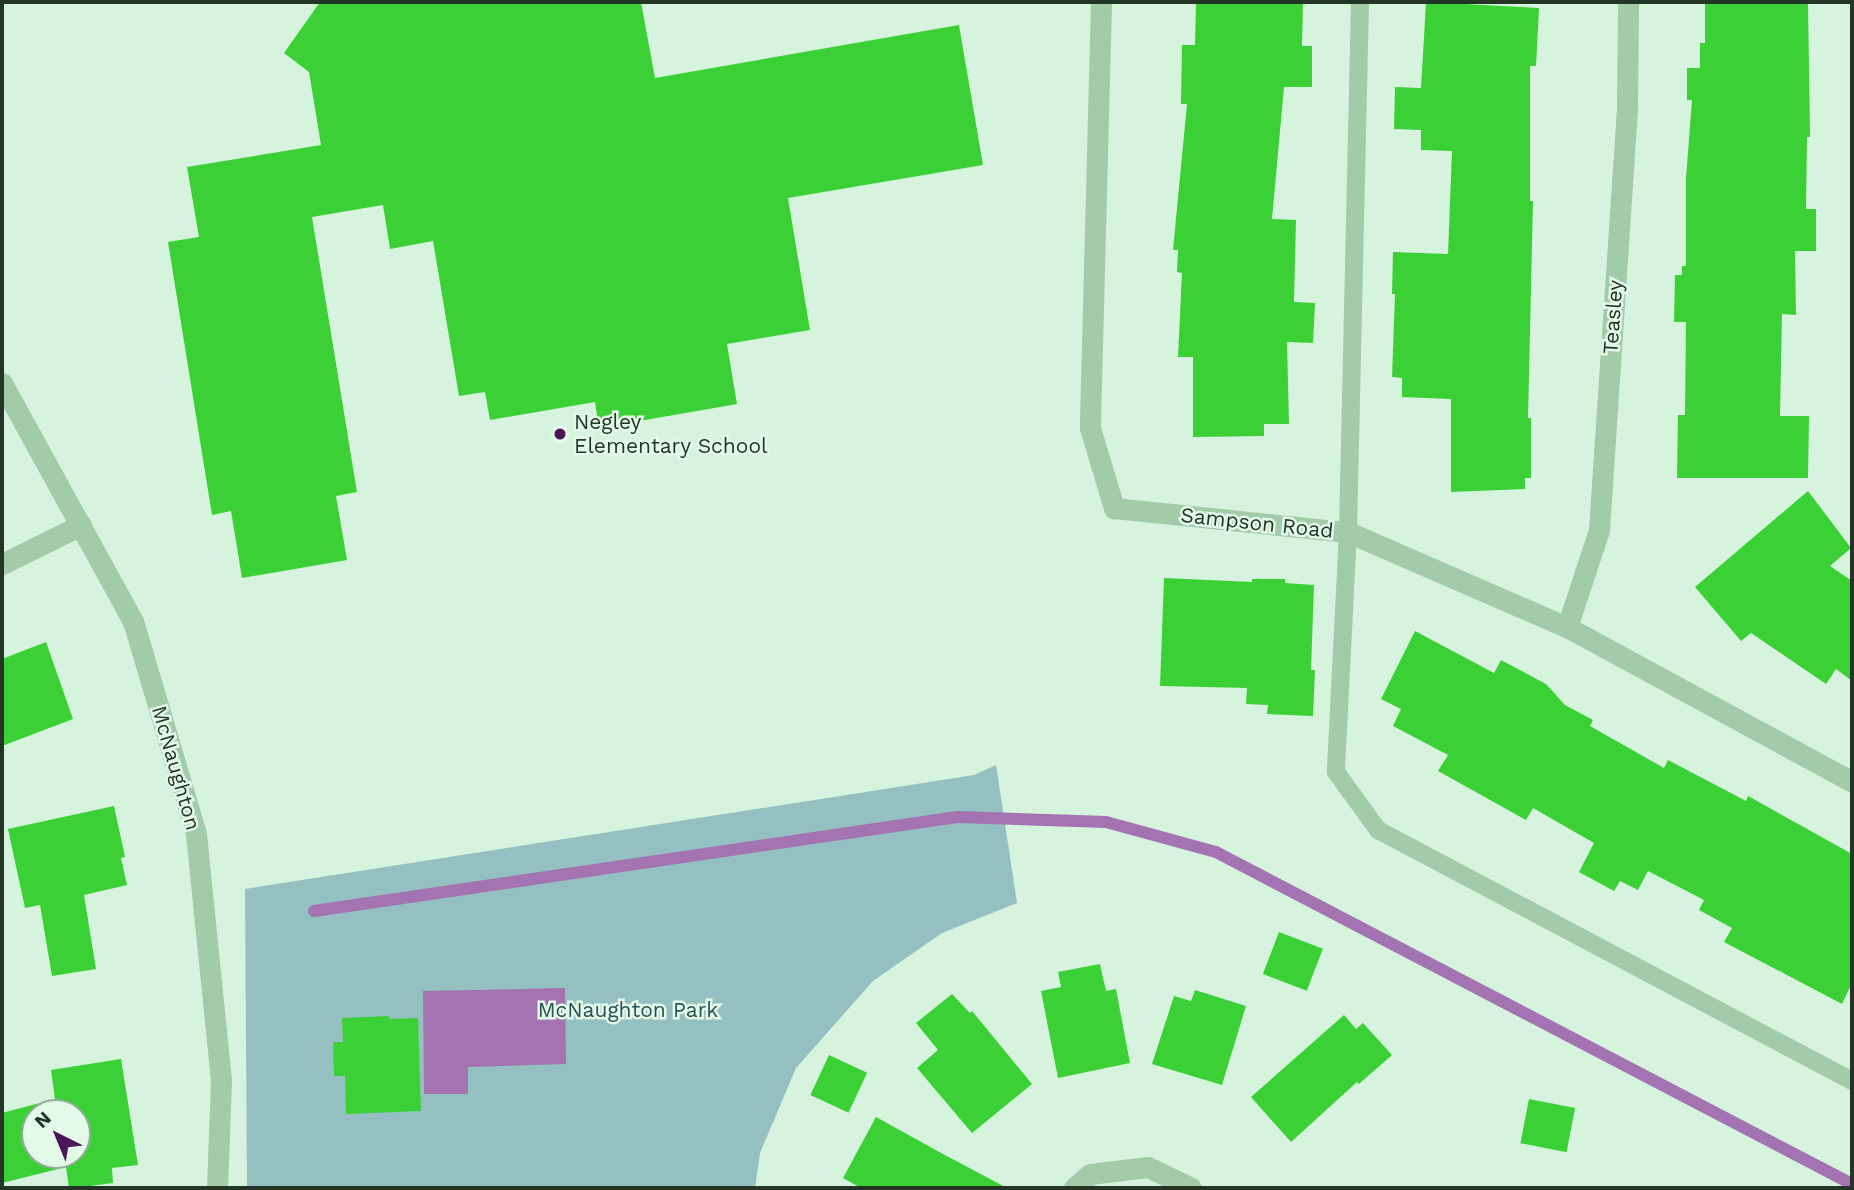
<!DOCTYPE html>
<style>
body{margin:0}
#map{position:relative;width:1854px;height:1190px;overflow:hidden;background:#d6f3dd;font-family:"Work Sans",sans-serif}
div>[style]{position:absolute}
.green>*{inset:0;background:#95c0c2}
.water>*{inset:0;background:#a373b2}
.stream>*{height:12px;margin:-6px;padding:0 6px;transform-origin:6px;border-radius:6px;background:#a373b2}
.building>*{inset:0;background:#3cd037;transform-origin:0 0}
.lane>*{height:18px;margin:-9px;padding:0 9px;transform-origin:9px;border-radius:9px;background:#a2cba9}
.street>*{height:21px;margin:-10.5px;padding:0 10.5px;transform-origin:10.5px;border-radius:10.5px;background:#a2cba9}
.dots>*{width:19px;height:19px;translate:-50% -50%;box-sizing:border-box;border:4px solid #e3fae9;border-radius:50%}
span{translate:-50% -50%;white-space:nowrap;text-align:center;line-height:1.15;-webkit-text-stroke:5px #e3fae9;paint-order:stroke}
.street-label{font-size:21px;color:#253525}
.poi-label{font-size:21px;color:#253525}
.left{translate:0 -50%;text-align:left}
.park-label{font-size:21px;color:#275155}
.frame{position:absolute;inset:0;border:4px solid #253525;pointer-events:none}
.north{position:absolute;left:21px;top:1099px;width:70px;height:70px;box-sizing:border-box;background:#e3fae9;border:2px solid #97ab9b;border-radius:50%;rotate:317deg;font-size:19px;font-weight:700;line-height:28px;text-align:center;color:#253525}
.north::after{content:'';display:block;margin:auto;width:24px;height:32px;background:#4c1759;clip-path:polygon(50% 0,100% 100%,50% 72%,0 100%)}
</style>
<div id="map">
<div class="green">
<i style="clip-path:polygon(996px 765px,1017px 903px,942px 933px,873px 981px,796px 1068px,760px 1153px,755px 1188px,247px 1188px,245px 889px,974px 775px)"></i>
</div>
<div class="water">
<i style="clip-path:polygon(565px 988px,566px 1064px,468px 1067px,468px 1094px,424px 1094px,423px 991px)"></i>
</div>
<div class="stream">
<i style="left:314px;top:911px;width:650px;rotate:-8.32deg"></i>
<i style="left:957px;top:817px;width:149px;rotate:1.9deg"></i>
<i style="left:1106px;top:822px;width:114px;rotate:15.3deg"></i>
<i style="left:1216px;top:852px;width:717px;rotate:27.57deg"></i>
</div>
<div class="building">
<i style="clip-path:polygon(320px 2px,641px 2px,655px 78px,959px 25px,983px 165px,788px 198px,810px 330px,727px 344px,737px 404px,599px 428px,595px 402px,490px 420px,485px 392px,459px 396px,433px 241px,390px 249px,383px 205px,312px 217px,357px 492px,336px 496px,347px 560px,242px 578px,231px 511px,212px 515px,168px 242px,199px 237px,187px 167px,321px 145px,309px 72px,284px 53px)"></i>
<i style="clip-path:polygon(1196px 2px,1303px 2px,1302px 46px,1312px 46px,1312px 87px,1284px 87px,1272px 219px,1296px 220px,1294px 302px,1315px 303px,1313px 343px,1287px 342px,1289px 424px,1264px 424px,1264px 436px,1193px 437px,1193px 357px,1178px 357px,1182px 273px,1177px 272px,1178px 250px,1173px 250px,1187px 104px,1181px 104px,1182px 45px,1195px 45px)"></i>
<i style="clip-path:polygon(1426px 2px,1539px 8px,1536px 66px,1530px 66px,1530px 201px,1533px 201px,1528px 418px,1531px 418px,1531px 478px,1525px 478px,1525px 489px,1451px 492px,1451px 399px,1402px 397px,1402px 378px,1392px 377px,1395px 294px,1392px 294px,1393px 252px,1448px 254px,1452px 151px,1421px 150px,1421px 130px,1394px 129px,1395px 87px,1421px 88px)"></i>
<i style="clip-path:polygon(1705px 2px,1808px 2px,1810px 137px,1807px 137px,1806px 209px,1816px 209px,1816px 251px,1795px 251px,1796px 315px,1782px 314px,1780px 416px,1809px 416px,1808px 478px,1677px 478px,1678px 415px,1685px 415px,1686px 322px,1674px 322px,1675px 275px,1682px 275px,1682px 266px,1686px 266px,1686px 178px,1692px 100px,1687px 100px,1687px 68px,1700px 68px,1700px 43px,1705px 43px)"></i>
<i style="clip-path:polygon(1808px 491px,1851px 548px,1830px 566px,1852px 581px,1852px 681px,1836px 669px,1826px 684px,1751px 633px,1741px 641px,1695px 587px)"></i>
<i style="clip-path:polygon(1164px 578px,1252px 582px,1252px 579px,1285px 579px,1285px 583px,1314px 585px,1311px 670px,1315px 670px,1313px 716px,1267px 714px,1268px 705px,1246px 704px,1247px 688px,1160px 686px)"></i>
<i style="clip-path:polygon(1415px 631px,1494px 673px,1501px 660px,1546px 684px,1565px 705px,1593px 720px,1590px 726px,1664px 768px,1668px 760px,1746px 801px,1748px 796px,1852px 854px,1852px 983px,1842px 1004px,1724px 942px,1732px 928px,1699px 910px,1704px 900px,1648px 871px,1638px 890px,1620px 881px,1614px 891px,1579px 872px,1594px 843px,1533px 808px,1526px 820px,1438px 771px,1448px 755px,1393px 726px,1401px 709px,1381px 699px)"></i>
<i style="clip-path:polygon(46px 642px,73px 719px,2px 746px,2px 659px)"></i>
<i style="clip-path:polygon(114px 806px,125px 857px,121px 858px,127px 885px,84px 895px,96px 969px,52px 976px,40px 905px,25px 908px,8px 829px)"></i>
<i style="left:1279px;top:932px;width:47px;height:45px;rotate:21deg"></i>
<i style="clip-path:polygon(1100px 964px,1106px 991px,1116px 989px,1130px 1063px,1058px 1078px,1041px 991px,1061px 987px,1058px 972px)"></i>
<i style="clip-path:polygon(1195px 990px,1246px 1006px,1222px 1085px,1152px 1064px,1174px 996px,1191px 1001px)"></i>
<i style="clip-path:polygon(952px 994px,970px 1013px,972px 1011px,1032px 1084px,972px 1133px,917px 1068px,938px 1050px,916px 1023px)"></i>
<i style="clip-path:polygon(1344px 1015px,1356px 1029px,1363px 1023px,1392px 1055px,1359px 1084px,1357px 1082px,1291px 1142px,1251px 1097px)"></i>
<i style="clip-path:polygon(389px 1016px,389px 1019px,418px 1018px,421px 1111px,346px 1114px,345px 1076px,334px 1076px,333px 1042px,343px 1042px,342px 1018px)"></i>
<i style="left:829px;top:1055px;width:42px;height:44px;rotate:25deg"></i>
<i style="clip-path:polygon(evenodd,121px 1059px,138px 1165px,112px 1168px,113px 1183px,75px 1188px,69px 1188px,66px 1167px,2px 1183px,2px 1113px,55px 1099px,51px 1070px,121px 1059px,35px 1113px,77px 1113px,77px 1155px,35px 1155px,35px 1113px)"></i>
<i style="left:1529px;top:1099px;width:47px;height:45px;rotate:11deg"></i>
<i style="clip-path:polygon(876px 1117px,943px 1154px,1007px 1188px,861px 1188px,843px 1178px)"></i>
</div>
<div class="lane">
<i style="left:1360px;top:2px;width:530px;rotate:91.3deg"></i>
<i style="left:1348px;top:532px;width:240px;rotate:92.9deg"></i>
<i style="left:1336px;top:772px;width:72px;rotate:54.1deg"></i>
<i style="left:1378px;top:830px;width:536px;rotate:27.9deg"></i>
</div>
<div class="street">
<i style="left:1101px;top:2px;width:426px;rotate:91.5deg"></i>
<i style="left:1090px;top:428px;width:84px;rotate:73.3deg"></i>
<i style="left:1114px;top:508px;width:235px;rotate:5.9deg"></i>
<i style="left:1348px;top:532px;width:239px;rotate:23.5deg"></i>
<i style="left:1567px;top:627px;width:324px;rotate:28.5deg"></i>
<i style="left:2px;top:383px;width:272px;rotate:61.2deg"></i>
<i style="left:133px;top:621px;width:222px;rotate:73.5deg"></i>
<i style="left:196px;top:834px;width:247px;rotate:84.2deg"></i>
<i style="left:221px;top:1080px;width:108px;rotate:92.1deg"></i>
<i style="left:2px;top:564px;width:88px;rotate:-26.3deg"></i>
<i style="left:1567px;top:627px;width:102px;rotate:-71.7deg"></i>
<i style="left:1599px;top:530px;width:426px;rotate:-86.2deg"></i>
<i style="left:1627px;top:105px;width:103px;rotate:-89.4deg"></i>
<i style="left:1074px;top:1188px;width:21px;rotate:-41deg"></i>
<i style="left:1090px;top:1174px;width:58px;rotate:-6.9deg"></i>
<i style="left:1148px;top:1167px;width:48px;rotate:26deg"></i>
</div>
<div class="dots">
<i style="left:560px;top:434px;background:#4c1759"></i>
</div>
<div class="street-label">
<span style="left:1613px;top:317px;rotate:-86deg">Teasley</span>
<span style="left:1257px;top:523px;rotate:6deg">Sampson Road</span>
<span style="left:176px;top:768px;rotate:74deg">McNaughton</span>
</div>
<div class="poi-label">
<span class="left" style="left:574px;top:434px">Negley<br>Elementary School</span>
</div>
<div class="park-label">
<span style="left:628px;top:1010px">McNaughton Park</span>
</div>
<div class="frame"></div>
<div class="north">N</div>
</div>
